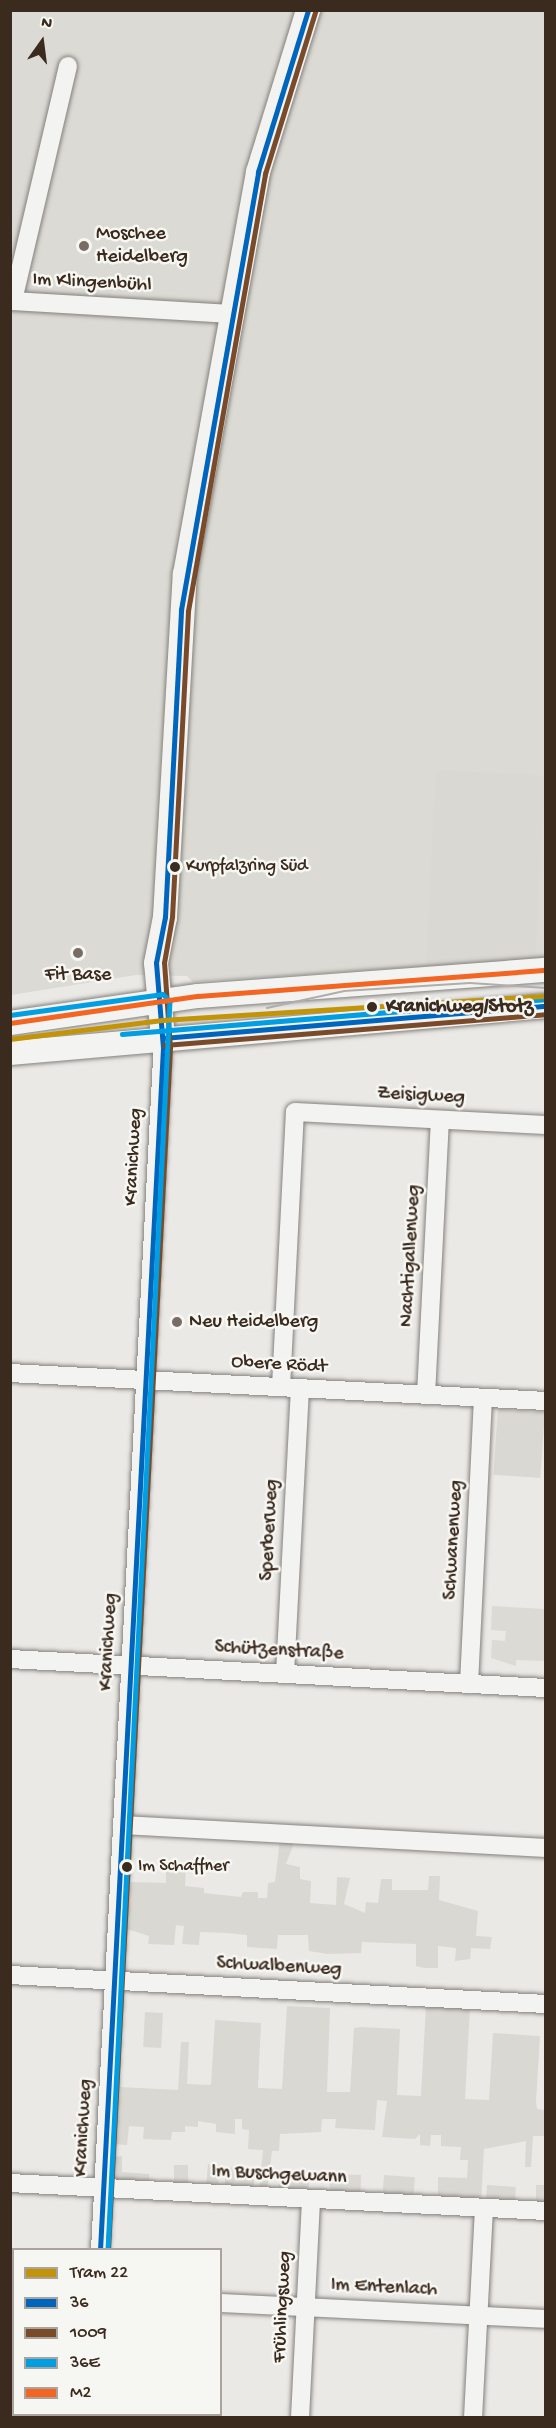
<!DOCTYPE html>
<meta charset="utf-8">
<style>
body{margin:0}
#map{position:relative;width:556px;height:2428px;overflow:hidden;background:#eae9e6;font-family:"Gochi Hand",sans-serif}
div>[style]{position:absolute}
.built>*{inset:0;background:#dbdad4}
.green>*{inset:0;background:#dad8d3;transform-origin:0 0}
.roads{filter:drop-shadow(0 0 2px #85817d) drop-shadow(0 0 2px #85817d)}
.minor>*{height:18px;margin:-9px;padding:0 9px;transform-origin:9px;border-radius:9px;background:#f3f3f1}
.major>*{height:24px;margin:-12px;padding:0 12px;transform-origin:12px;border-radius:12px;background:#f3f3f1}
.tram>*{height:1.5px;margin:-0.75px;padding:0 0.75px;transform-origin:0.75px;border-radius:0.75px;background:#b0aeac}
.bus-1>*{height:4.5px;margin:-2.25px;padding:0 2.25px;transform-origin:2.25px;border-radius:2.25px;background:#0065bd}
.bus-2>*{height:4.5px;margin:-2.25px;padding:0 2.25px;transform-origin:2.25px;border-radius:2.25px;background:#7a4b2a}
.bus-3>*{height:4.5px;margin:-2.25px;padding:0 2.25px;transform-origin:2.25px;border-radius:2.25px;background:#009ee2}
.bus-4>*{height:4.5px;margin:-2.25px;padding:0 2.25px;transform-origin:2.25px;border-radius:2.25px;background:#f26522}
.tram-1>*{height:4.5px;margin:-2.25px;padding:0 2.25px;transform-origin:2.25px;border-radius:2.25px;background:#c29409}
.dots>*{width:16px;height:16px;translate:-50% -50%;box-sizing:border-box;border:3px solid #f6f6f2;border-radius:50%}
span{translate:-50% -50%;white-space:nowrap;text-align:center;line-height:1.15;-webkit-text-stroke:5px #f6f6f2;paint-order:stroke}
.bus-label{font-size:18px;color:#3b2a1e}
.left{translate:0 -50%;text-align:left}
.poi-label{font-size:20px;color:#3b2a1e}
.street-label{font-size:20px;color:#3b2a1e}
.stop-label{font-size:20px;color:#3b2a1e;font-weight:700}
.frame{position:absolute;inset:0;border:12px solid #3b2a1e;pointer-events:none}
.legend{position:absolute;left:12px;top:2248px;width:210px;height:168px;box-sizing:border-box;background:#f6f6f2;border:2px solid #aba49d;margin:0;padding:8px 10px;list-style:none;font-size:18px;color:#3b2a1e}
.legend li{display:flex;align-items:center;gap:12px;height:30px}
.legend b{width:30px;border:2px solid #aba49d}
.north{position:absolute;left:12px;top:12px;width:60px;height:60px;-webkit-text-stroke:4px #f6f6f2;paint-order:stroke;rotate:14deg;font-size:16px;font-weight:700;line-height:24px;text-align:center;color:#3b2a1e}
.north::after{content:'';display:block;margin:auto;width:21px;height:27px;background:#3b2a1e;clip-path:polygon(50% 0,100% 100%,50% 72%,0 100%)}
</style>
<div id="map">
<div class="built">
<i style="clip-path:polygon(10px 11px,545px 11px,545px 958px,193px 982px,187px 976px,136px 975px,11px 995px)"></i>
<i style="clip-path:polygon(492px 1606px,545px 1609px,545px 1661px,516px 1660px,516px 1666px,491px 1658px,492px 1640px,505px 1641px,506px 1631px,491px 1630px)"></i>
<i style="clip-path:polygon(100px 2414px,181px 2415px,100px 2418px)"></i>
</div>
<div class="green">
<i style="left:436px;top:770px;width:109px;height:196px;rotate:3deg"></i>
<i style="left:498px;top:1409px;width:47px;height:66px;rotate:4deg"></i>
<i style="clip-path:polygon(280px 1839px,295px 1840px,286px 1864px,300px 1867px,300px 1879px,311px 1881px,310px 1903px,336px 1905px,337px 1877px,350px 1878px,344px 1904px,365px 1913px,366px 1902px,378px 1903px,381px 1879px,392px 1879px,392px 1890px,428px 1890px,429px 1876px,440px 1876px,439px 1900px,478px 1911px,476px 1936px,492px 1937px,490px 1949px,471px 1948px,470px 1959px,455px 1961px,456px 1948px,438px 1946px,438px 1968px,424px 1968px,416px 1966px,416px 1944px,362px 1942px,361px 1953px,328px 1954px,309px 1951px,308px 1935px,278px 1935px,277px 1949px,247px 1947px,247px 1935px,228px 1933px,200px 1932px,199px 1945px,182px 1944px,184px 1926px,176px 1925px,174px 1945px,148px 1944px,149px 1936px,127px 1929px,130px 1882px,166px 1883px,166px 1864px,186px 1865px,185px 1886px,204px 1888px,204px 1893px,241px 1897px,243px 1892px,258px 1892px,258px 1898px,267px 1898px,268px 1883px,275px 1882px)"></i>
<i style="clip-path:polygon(426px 2005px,470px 2007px,465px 2099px,489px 2100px,493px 2033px,540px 2036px,536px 2102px,537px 2109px,545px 2110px,545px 2136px,533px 2136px,531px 2167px,525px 2167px,526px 2141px,484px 2149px,481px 2202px,438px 2200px,438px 2177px,467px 2178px,468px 2160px,460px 2160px,461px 2147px,441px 2146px,441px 2135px,431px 2135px,430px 2146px,420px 2145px,420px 2134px,415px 2139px,382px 2137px,387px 2101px,377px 2100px,375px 2130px,335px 2128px,336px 2119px,322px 2119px,321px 2132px,280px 2134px,279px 2151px,272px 2151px,267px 2191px,259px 2190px,263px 2150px,248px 2149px,249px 2130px,242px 2129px,242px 2119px,235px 2119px,235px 2134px,216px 2132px,216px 2124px,198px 2121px,198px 2127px,185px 2126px,185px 2132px,172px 2132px,171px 2140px,143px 2139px,144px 2127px,129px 2126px,127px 2145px,115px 2144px,119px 2087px,178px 2090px,181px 2042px,189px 2042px,187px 2084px,211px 2085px,215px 2020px,261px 2023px,258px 2088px,282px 2089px,287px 2006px,330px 2008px,327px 2092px,350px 2092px,354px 2028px,361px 2027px,400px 2029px,397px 2095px,421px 2096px)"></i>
<i style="left:145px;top:2012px;width:18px;height:35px;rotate:3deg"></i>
<i style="clip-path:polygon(122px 2156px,122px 2172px,149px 2174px,149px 2185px,120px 2183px,114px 2177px,114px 2157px)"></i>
<i style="left:208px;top:2164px;width:12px;height:24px;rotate:5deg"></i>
<i style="left:174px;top:2165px;width:14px;height:21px"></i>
<i style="left:226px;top:2167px;width:29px;height:22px;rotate:4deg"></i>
<i style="clip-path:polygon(279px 2170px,310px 2171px,308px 2194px,279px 2191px)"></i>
<i style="left:330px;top:2174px;width:31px;height:20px;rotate:2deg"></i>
<i style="left:384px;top:2175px;width:31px;height:22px;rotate:4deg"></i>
<i style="left:487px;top:2185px;width:29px;height:16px;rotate:4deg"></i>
<i style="left:536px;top:2185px;width:9px;height:20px"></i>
</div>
<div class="roads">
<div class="minor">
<i style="left:68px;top:66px;width:241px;rotate:103.2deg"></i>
<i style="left:13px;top:301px;width:218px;rotate:3.4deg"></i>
<i style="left:10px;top:1373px;width:537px;rotate:2.99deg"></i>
<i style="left:281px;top:1387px;width:275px;rotate:-87.1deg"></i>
<i style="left:295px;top:1112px;width:251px;rotate:3deg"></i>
<i style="left:426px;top:1395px;width:275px;rotate:-87.1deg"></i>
<i style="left:10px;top:1659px;width:537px;rotate:3.1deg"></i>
<i style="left:285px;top:1674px;width:286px;rotate:-87deg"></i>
<i style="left:469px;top:1684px;width:286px;rotate:-87.2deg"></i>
<i style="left:122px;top:1825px;width:425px;rotate:3.1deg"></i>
<i style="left:10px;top:1975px;width:537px;rotate:3.1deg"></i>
<i style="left:10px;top:2183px;width:537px;rotate:2.99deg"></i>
<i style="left:100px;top:2250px;width:1214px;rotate:-87.02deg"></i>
<i style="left:10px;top:2292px;width:4px;rotate:14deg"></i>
<i style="left:220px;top:2303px;width:326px;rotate:2.8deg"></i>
<i style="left:91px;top:2418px;width:4px;rotate:-90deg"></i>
<i style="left:189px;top:2418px;width:4px;rotate:-90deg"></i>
<i style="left:300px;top:2418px;width:219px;rotate:-87.1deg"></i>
<i style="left:473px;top:2418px;width:210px;rotate:-87deg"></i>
</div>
<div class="major">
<i style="left:10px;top:1023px;width:190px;rotate:-8.2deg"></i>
<i style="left:198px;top:996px;width:349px;rotate:-4.3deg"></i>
<i style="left:163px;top:1038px;width:75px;rotate:-95.3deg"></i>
<i style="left:156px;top:963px;width:47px;rotate:-78.9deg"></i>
<i style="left:165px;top:917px;width:344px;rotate:-86.7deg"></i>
<i style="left:185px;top:574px;width:409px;rotate:-79.7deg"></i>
<i style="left:258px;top:172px;width:170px;rotate:-72.8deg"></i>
<i style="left:10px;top:1053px;width:538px;rotate:-5.01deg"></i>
</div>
</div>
<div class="tram">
<i style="left:267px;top:1008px;width:79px;rotate:-12.4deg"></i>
<i style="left:344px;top:991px;width:126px;rotate:-3.6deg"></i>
<i style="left:470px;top:983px;width:76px;rotate:3.8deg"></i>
</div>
<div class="bus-1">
<i style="left:163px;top:1038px;width:384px;rotate:-4.8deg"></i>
<i style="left:100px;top:2250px;width:1204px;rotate:-87deg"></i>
<i style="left:163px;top:1048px;width:85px;rotate:-94.7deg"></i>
<i style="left:156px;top:963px;width:47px;rotate:-78.9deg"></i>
<i style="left:165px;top:917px;width:307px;rotate:-87deg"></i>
<i style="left:181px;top:610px;width:445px;rotate:-80deg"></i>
<i style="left:258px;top:172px;width:170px;rotate:-72.8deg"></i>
</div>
<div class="bus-2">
<i style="left:164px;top:1045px;width:383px;rotate:-4.6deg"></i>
<i style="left:108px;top:2250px;width:1204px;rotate:-87.05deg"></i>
<i style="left:170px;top:1048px;width:85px;rotate:-94deg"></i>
<i style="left:164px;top:963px;width:47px;rotate:-80.1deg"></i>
<i style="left:172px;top:917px;width:306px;rotate:-87deg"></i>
<i style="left:188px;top:611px;width:444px;rotate:-80deg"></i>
<i style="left:265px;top:174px;width:170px;rotate:-72.8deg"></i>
</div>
<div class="bus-3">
<i style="left:10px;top:1015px;width:154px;rotate:-7.8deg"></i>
<i style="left:163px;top:994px;width:10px;rotate:45deg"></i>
<i style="left:170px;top:1001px;width:1251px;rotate:92.84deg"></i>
<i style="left:122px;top:1034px;width:424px;rotate:-4.7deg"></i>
</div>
<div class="bus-4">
<i style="left:10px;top:1023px;width:190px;rotate:-8.2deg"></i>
<i style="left:198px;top:996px;width:349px;rotate:-4.3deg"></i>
</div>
<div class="tram-1">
<i style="left:10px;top:1039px;width:153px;rotate:-7.1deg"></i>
<i style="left:162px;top:1020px;width:385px;rotate:-3.6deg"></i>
</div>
<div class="dots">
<i style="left:84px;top:246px;background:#786d64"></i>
<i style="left:175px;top:867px;background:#3b2a1e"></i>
<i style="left:78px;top:953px;background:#786d64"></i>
<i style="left:372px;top:1007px;background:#3b2a1e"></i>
<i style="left:177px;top:1322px;background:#786d64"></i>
<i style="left:127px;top:1867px;background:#3b2a1e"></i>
</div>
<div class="bus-label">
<span class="left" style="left:186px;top:867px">Kurpfalzring Süd</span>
<span class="left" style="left:138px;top:1867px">Im Schaffner</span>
</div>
<div class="poi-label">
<span class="left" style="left:96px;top:246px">Moschee<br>Heidelberg</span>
<span style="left:78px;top:975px">Fit Base</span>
<span class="left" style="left:189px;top:1322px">Neu Heidelberg</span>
</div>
<div class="street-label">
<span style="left:92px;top:283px;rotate:3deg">Im Klingenbühl</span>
<span style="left:421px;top:1096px;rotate:3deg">Zeisigweg</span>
<span style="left:134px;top:1157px;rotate:-87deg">Kranichweg</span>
<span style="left:411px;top:1256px;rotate:-87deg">Nachtigallenweg</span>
<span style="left:279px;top:1365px;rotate:3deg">Obere Rödt</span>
<span style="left:270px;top:1530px;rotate:-87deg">Sperberweg</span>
<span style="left:454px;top:1540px;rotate:-87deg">Schwanenweg</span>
<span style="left:109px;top:1642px;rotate:-87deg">Kranichweg</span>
<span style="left:279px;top:1651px;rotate:3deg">Schützenstraße</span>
<span style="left:279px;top:1967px;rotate:3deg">Schwalbenweg</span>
<span style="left:84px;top:2128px;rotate:-87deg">Kranichweg</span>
<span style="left:279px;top:2175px;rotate:3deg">Im Buschgewann</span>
<span style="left:384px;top:2288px;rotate:3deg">Im Entenlach</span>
<span style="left:283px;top:2307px;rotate:-87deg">Frühlingsweg</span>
</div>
<div class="stop-label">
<span class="left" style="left:386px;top:1007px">Kranichweg/Stotz</span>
</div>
<div class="frame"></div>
<ul class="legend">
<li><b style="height:8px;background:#c29409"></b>Tram 22</li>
<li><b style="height:8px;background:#0065bd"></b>36</li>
<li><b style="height:8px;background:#7a4b2a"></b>1009</li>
<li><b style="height:8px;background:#009ee2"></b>36E</li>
<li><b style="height:8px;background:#f26522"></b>M2</li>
</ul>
<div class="north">N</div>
</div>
